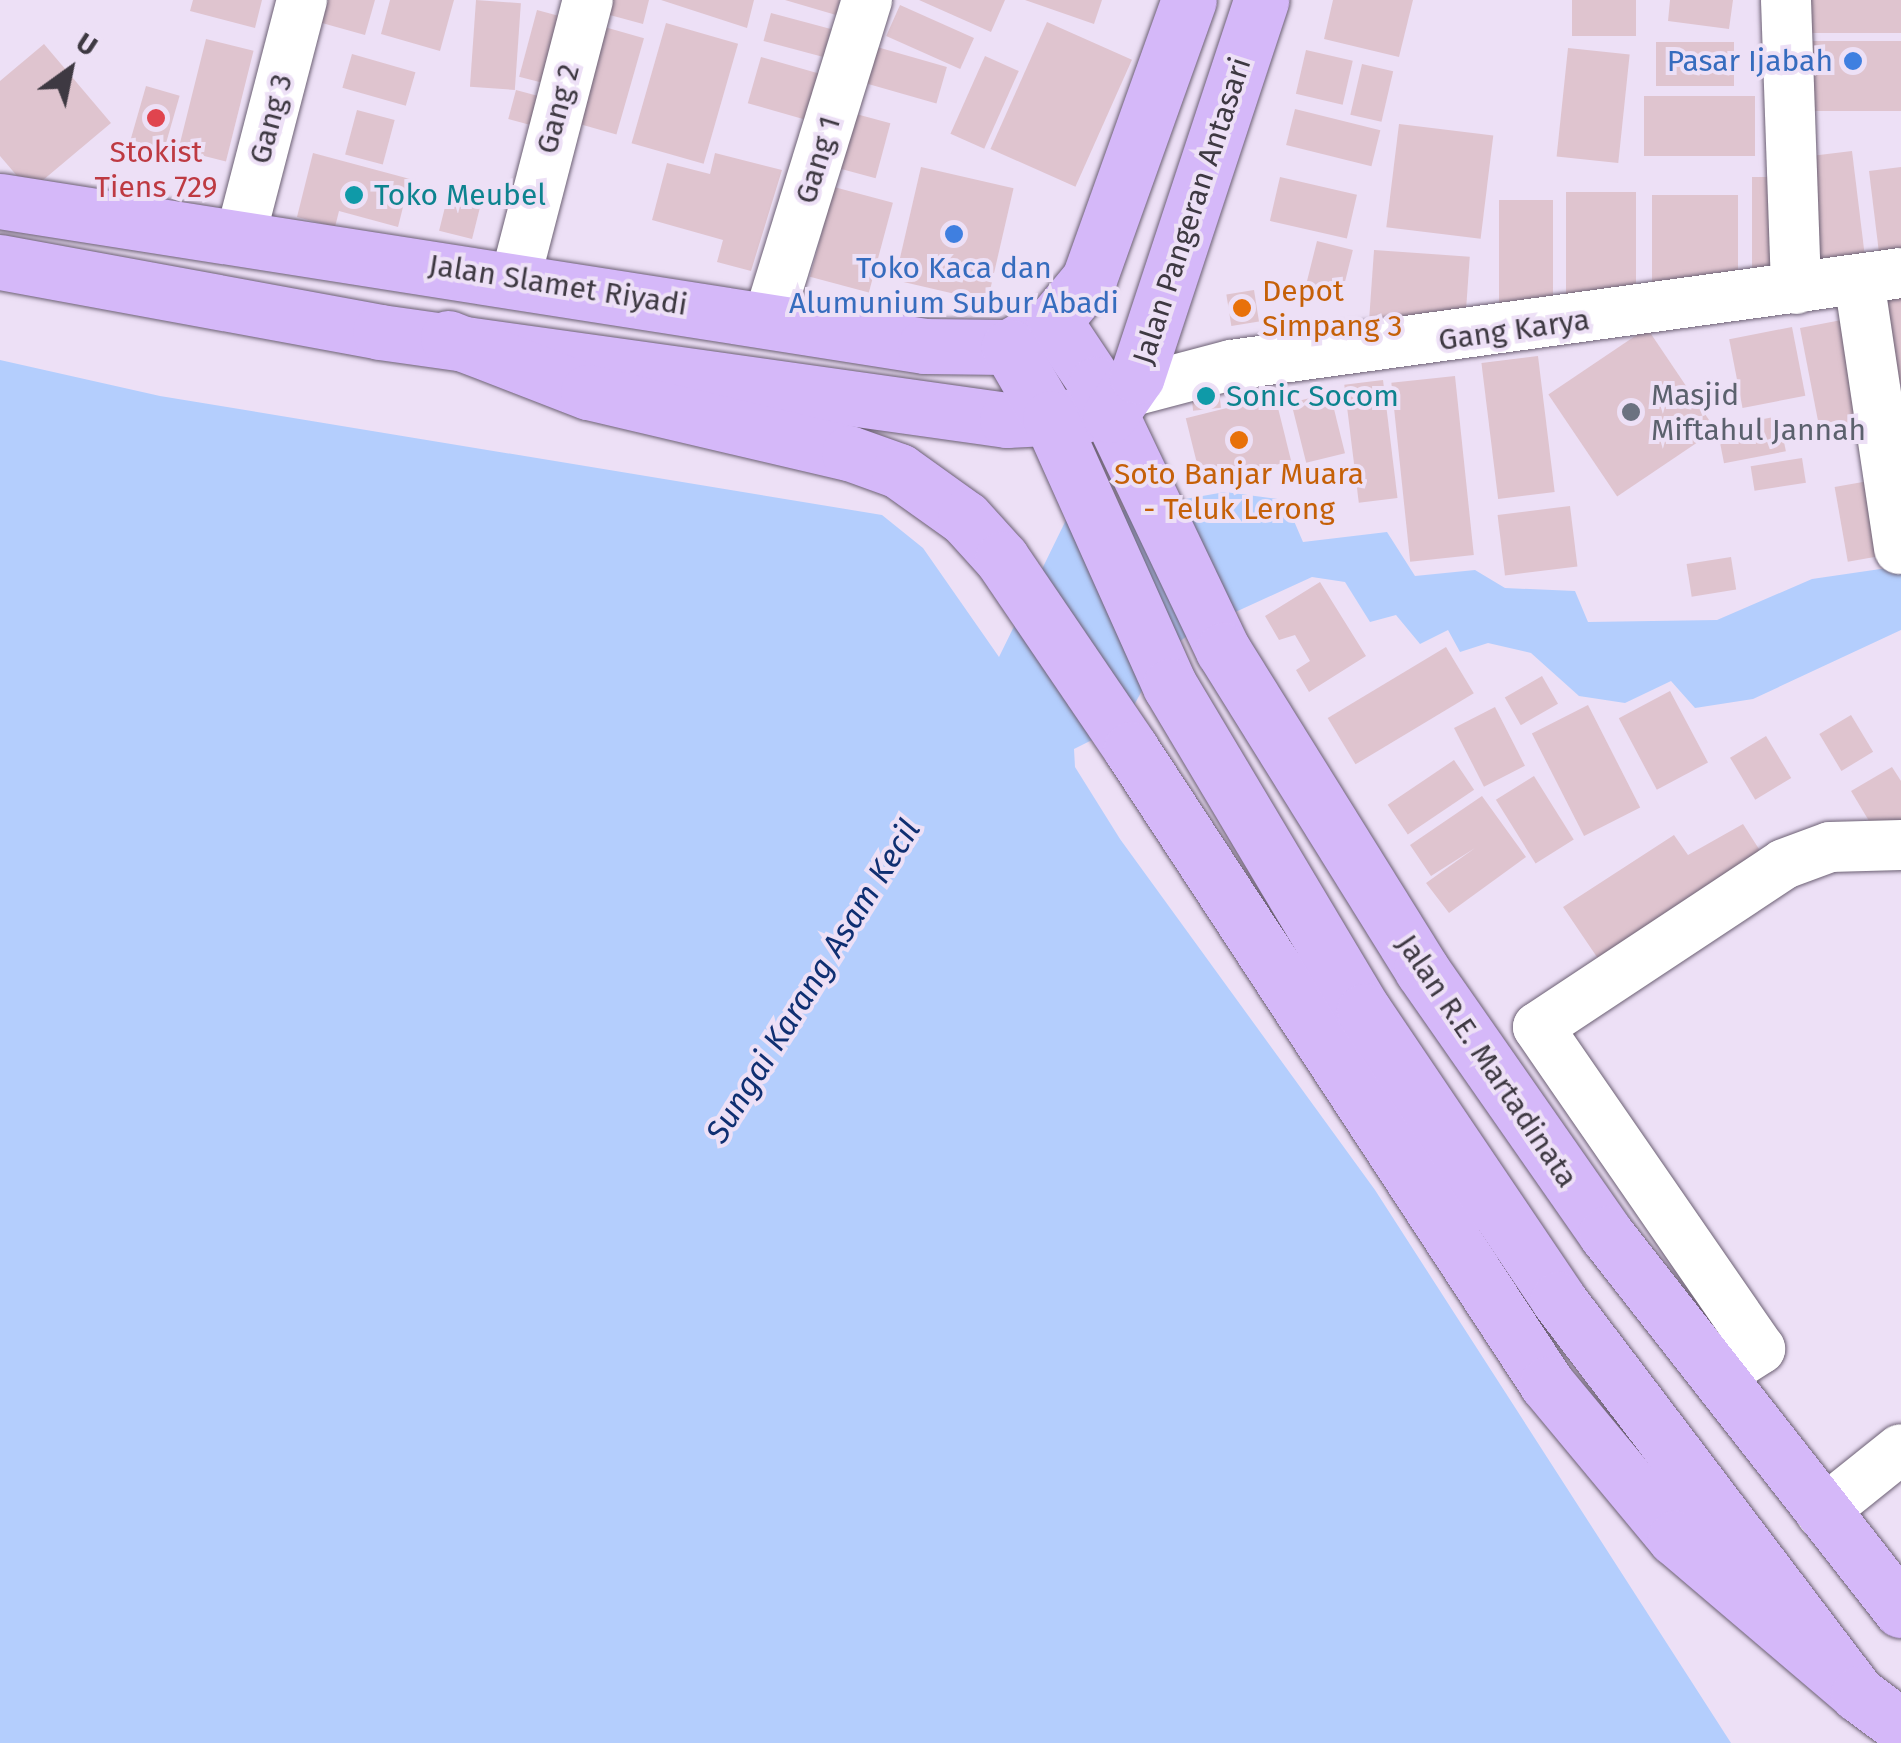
<!DOCTYPE html>
<style>
body{margin:0}
#map{position:relative;width:1901px;height:1743px;overflow:hidden;background:#ede0f6;font-family:"Fira Sans",sans-serif}
div>[style]{position:absolute}
.water>*{inset:0;background:#b4cefd}
.building>*{inset:0;background:#dfc4cf;transform-origin:0 0}
.roads{filter:drop-shadow(0 0 2px #6c6074) drop-shadow(0 0 2px #6c6074)}
.minor>*{height:50px;margin:-25px;padding:0 25px;transform-origin:25px;border-radius:25px;background:#fff}
.highway>*{height:55px;margin:-27.5px;padding:0 27.5px;transform-origin:27.5px;border-radius:27.5px;background:#d5b8f9}
.dots>*{width:28px;height:28px;translate:-50% -50%;box-sizing:border-box;border:5px solid #ede0f6;border-radius:50%}
span{translate:-50% -50%;white-space:nowrap;text-align:center;line-height:1.15;-webkit-text-stroke:8px #ede0f6;paint-order:stroke}
.shop-label{font-size:30px;color:#366cbe}
.right{translate:-100% -50%;text-align:right}
.street-label{font-size:30px;color:#3e3942}
.health-label{font-size:30px;color:#be3a42}
.culture-label{font-size:30px;color:#0d838f}
.left{translate:0 -50%;text-align:left}
.food-label{font-size:30px;color:#c56008}
.worship-label{font-size:30px;color:#5b616d}
.water-label{font-size:32px;color:#0f2f72;font-style:italic}
.north{position:absolute;left:20px;top:20px;width:100px;height:100px;-webkit-text-stroke:8px #ede0f6;paint-order:stroke;rotate:33deg;font-size:28px;font-weight:700;line-height:40px;text-align:center;color:#3e3942}
.north::after{content:'';display:block;margin:auto;width:35px;height:45px;background:#3e3942;clip-path:polygon(50% 0,100% 100%,50% 72%,0 100%)}
</style>
<div id="map">
<div class="water">
<i style="clip-path:polygon(0 360px,160px 396px,882px 515px,923px 548px,999px 657px,1066px 520px,1225px 492px,1285px 500px,1303px 542px,1387px 532px,1415px 576px,1475px 570px,1505px 588px,1575px 591px,1588px 622px,1717px 620px,1812px 579px,1901px 566px,1901px 630px,1753px 699px,1695px 708px,1671px 681px,1625px 703px,1579px 696px,1531px 653px,1488px 643px,1460px 652px,1448px 630px,1420px 644px,1396px 615px,1370px 622px,1345px 582px,1312px 577px,1194px 631px,1161px 655px,1124px 724px,1074px 749px,1075px 767px,1120px 839px,1375px 1190px,1731px 1743px,0 1743px)"></i>
</div>
<div class="building">
<i style="clip-path:polygon(193px 0,262px 0,255px 28px,190px 11px)"></i>
<i style="clip-path:polygon(328px 0,375px 0,365px 35px,322px 23px)"></i>
<i style="clip-path:polygon(390px 0,454px 0,440px 51px,381px 34px)"></i>
<i style="left:476px;top:0;width:45px;height:87px;rotate:4deg"></i>
<i style="clip-path:polygon(598px 0,649px 0,643px 24px,595px 11px)"></i>
<i style="clip-path:polygon(661px 0,754px 0,747px 28px)"></i>
<i style="clip-path:polygon(785px 0,840px 0,836px 15px)"></i>
<i style="clip-path:polygon(919px 0,1005px 0,991px 32px)"></i>
<i style="clip-path:polygon(1025px 0,1102px 0,1094px 24px)"></i>
<i style="clip-path:polygon(1333px 0,1413px 0,1399px 57px,1324px 39px)"></i>
<i style="left:1572px;top:0;width:64px;height:36px"></i>
<i style="clip-path:polygon(1670px 0,1733px 0,1729px 29px,1668px 21px)"></i>
<i style="left:1901px;top:0;width:33px;height:92px;rotate:90deg"></i>
<i style="left:900px;top:5px;width:81px;height:34px;rotate:24deg"></i>
<i style="left:537px;top:10px;width:23px;height:69px;rotate:15deg"></i>
<i style="left:771px;top:13px;width:62px;height:29px;rotate:15deg"></i>
<i style="left:1047px;top:22px;width:93px;height:139px;rotate:24deg"></i>
<i style="left:666px;top:23px;width:75px;height:125px;rotate:16deg"></i>
<i style="left:594px;top:24px;width:52px;height:100px;rotate:16deg"></i>
<i style="left:206px;top:39px;width:49px;height:114px;rotate:14deg"></i>
<i style="left:1901px;top:41px;width:70px;height:91px;rotate:90deg"></i>
<i style="left:1656px;top:42px;width:78px;height:44px"></i>
<i style="clip-path:polygon(44px 44px,111px 123px,30px 191px,0 156px,0 81px)"></i>
<i style="left:870px;top:45px;width:80px;height:38px;rotate:16deg"></i>
<i style="left:1568px;top:48px;width:62px;height:109px;rotate:6deg"></i>
<i style="left:1306px;top:50px;width:48px;height:45px;rotate:13deg"></i>
<i style="left:352px;top:54px;width:66px;height:35px;rotate:16deg"></i>
<i style="left:985px;top:56px;width:37px;height:85px;rotate:24deg"></i>
<i style="left:761px;top:57px;width:62px;height:48px;rotate:16deg"></i>
<i style="left:1362px;top:64px;width:32px;height:52px;rotate:13deg"></i>
<i style="left:146px;top:86px;width:35px;height:56px;rotate:16deg"></i>
<i style="left:516px;top:90px;width:23px;height:30px;rotate:15deg"></i>
<i style="left:1644px;top:96px;width:111px;height:60px"></i>
<i style="left:1295px;top:109px;width:88px;height:37px;rotate:14deg"></i>
<i style="left:357px;top:110px;width:39px;height:46px;rotate:15deg"></i>
<i style="left:845px;top:111px;width:47px;height:57px;rotate:15deg"></i>
<i style="left:1399px;top:124px;width:95px;height:104px;rotate:7deg"></i>
<i style="left:1852px;top:151px;width:105px;height:56px;rotate:83deg"></i>
<i style="clip-path:polygon(313px 153px,410px 179px,398px 227px,339px 211px,335px 227px,297px 217px)"></i>
<i style="clip-path:polygon(715px 153px,782px 170px,751px 271px,717px 262px,723px 240px,652px 220px,667px 163px,710px 174px)"></i>
<i style="left:921px;top:167px;width:95px;height:116px;rotate:13deg"></i>
<i style="clip-path:polygon(1901px 167px,1901px 251px,1879px 253px,1869px 171px)"></i>
<i style="left:1280px;top:177px;width:79px;height:45px;rotate:13deg"></i>
<i style="left:1752px;top:177px;width:25px;height:94px"></i>
<i style="left:834px;top:187px;width:61px;height:93px;rotate:15deg"></i>
<i style="left:449px;top:191px;width:34px;height:41px;rotate:14deg"></i>
<i style="left:1566px;top:192px;width:70px;height:107px"></i>
<i style="left:1652px;top:195px;width:86px;height:97px"></i>
<i style="left:1499px;top:200px;width:54px;height:116px"></i>
<i style="left:1317px;top:241px;width:37px;height:52px;rotate:14deg"></i>
<i style="left:1374px;top:250px;width:96px;height:69px;rotate:4deg"></i>
<i style="clip-path:polygon(1901px 288px,1901px 384px,1883px 386px,1870px 292px)"></i>
<i style="left:1254px;top:290px;width:32px;height:28px;rotate:81deg"></i>
<i style="left:1852px;top:318px;width:109px;height:53px;rotate:79deg"></i>
<i style="left:1792px;top:327px;width:70px;height:64px;rotate:79deg"></i>
<i style="left:1647px;top:328px;width:123px;height:119px;rotate:56deg"></i>
<i style="left:1538px;top:356px;width:137px;height:57px;rotate:83deg"></i>
<i style="left:1455px;top:376px;width:180px;height:64px;rotate:84deg"></i>
<i style="left:1218px;top:380px;width:28px;height:28px;rotate:84deg"></i>
<i style="left:1383px;top:380px;width:119px;height:39px;rotate:83deg"></i>
<i style="left:1330px;top:393px;width:62px;height:40px;rotate:76deg"></i>
<i style="left:1275px;top:396px;width:67px;height:92px;rotate:76deg"></i>
<i style="left:1779px;top:416px;width:36px;height:63px;rotate:79deg"></i>
<i style="left:1802px;top:458px;width:25px;height:52px;rotate:81deg"></i>
<i style="left:1874px;top:480px;width:76px;height:40px;rotate:80deg"></i>
<i style="left:1570px;top:506px;width:61px;height:73px;rotate:83deg"></i>
<i style="left:1731px;top:557px;width:33px;height:45px;rotate:81deg"></i>
<i style="clip-path:polygon(1320px 582px,1366px 656px,1309px 692px,1296px 670px,1310px 661px,1295px 635px,1279px 640px,1265px 616px)"></i>
<i style="left:1446px;top:647px;width:54px;height:138px;rotate:59deg"></i>
<i style="left:1542px;top:676px;width:32px;height:43px;rotate:60deg"></i>
<i style="left:1670px;top:691px;width:81px;height:58px;rotate:62deg"></i>
<i style="left:1588px;top:705px;width:115px;height:63px;rotate:63deg"></i>
<i style="left:1495px;top:707px;width:66px;height:46px;rotate:63deg"></i>
<i style="left:1851px;top:715px;width:43px;height:37px;rotate:59deg"></i>
<i style="left:1766px;top:736px;width:49px;height:42px;rotate:59deg"></i>
<i style="left:1454px;top:760px;width:36px;height:80px;rotate:56deg"></i>
<i style="clip-path:polygon(1892px 767px,1901px 781px,1901px 835px,1884px 846px,1851px 791px)"></i>
<i style="left:1534px;top:776px;width:75px;height:45px;rotate:58deg"></i>
<i style="clip-path:polygon(1482px 796px,1526px 857px,1449px 913px,1426px 883px,1475px 848px,1431px 876px,1410px 845px)"></i>
<i style="clip-path:polygon(1743px 824px,1766px 860px,1601px 963px,1563px 907px,1674px 835px,1688px 855px)"></i>
</div>
<div class="roads">
<div class="minor">
<i style="left:1786px;top:0;width:289px;rotate:88deg"></i>
<i style="left:240px;top:238px;width:246px;rotate:-75.4deg"></i>
<i style="left:516px;top:276px;width:285px;rotate:-75.4deg"></i>
<i style="left:1859px;top:280px;width:272px;rotate:81.5deg"></i>
<i style="left:768px;top:320px;width:335px;rotate:-72.8deg"></i>
<i style="left:1129px;top:392px;width:106px;rotate:-14.8deg"></i>
<i style="left:1231px;top:365px;width:676px;rotate:-7.82deg"></i>
<i style="left:1717px;top:1376px;width:51px;rotate:-32.1deg"></i>
<i style="left:1760px;top:1349px;width:391px;rotate:-124.6deg"></i>
<i style="left:1538px;top:1027px;width:295px;rotate:-33.5deg"></i>
<i style="left:1784px;top:864px;width:49px;rotate:-20.3deg"></i>
<i style="left:1830px;top:847px;width:71px;rotate:-1.6deg"></i>
<i style="left:1821px;top:1513px;width:102px;rotate:-38.7deg"></i>
</div>
<div class="highway">
<i style="left:0;top:201px;width:936px;rotate:8.91deg"></i>
<i style="left:925px;top:346px;width:84px;rotate:0.7deg"></i>
<i style="left:1009px;top:347px;width:52px;rotate:-30deg"></i>
<i style="left:1054px;top:321px;width:55px;rotate:-50.2deg"></i>
<i style="left:1089px;top:279px;width:296px;rotate:-70.3deg"></i>
<i style="left:0;top:262px;width:386px;rotate:10.4deg"></i>
<i style="left:380px;top:332px;width:633px;rotate:7.99deg"></i>
<i style="left:1007px;top:420px;width:75px;rotate:-3.1deg"></i>
<i style="left:1054px;top:321px;width:76px;rotate:56.3deg"></i>
<i style="left:1096px;top:384px;width:295px;rotate:64.5deg"></i>
<i style="left:1223px;top:650px;width:377px;rotate:58.1deg"></i>
<i style="left:1422px;top:970px;width:322px;rotate:55.1deg"></i>
<i style="left:1606px;top:1234px;width:478px;rotate:51.9deg"></i>
<i style="left:448px;top:338px;width:150px;rotate:21.1deg"></i>
<i style="left:588px;top:392px;width:268px;rotate:13.2deg"></i>
<i style="left:849px;top:453px;width:53px;rotate:19.8deg"></i>
<i style="left:899px;top:471px;width:81px;rotate:35.5deg"></i>
<i style="left:965px;top:518px;width:55px;rotate:47.9deg"></i>
<i style="left:1002px;top:559px;width:230px;rotate:55.8deg"></i>
<i style="left:1131px;top:749px;width:759px;rotate:56.77deg"></i>
<i style="left:1547px;top:1384px;width:200px;rotate:50.3deg"></i>
<i style="left:1675px;top:1538px;width:240px;rotate:40.4deg"></i>
<i style="left:1009px;top:347px;width:82px;rotate:60deg"></i>
<i style="left:1050px;top:418px;width:294px;rotate:65.9deg"></i>
<i style="left:1170px;top:686px;width:378px;rotate:59.2deg"></i>
<i style="left:1364px;top:1011px;width:347px;rotate:56deg"></i>
<i style="left:1558px;top:1299px;width:496px;rotate:52.8deg"></i>
<i style="left:1858px;top:1694px;width:54px;rotate:36.7deg"></i>
<i style="left:1110px;top:415px;width:47px;rotate:-55.3deg"></i>
<i style="left:1137px;top:376px;width:396px;rotate:-71.7deg"></i>
</div>
</div>
<div class="dots">
<i style="left:1853px;top:61px;background:#3f7fe0"></i>
<i style="left:156px;top:118px;background:#e0444e"></i>
<i style="left:354px;top:195px;background:#0f9aa8"></i>
<i style="left:954px;top:234px;background:#3f7fe0"></i>
<i style="left:1242px;top:308px;background:#e8710a"></i>
<i style="left:1206px;top:396px;background:#0f9aa8"></i>
<i style="left:1631px;top:412px;background:#6b7280"></i>
<i style="left:1239px;top:440px;background:#e8710a"></i>
</div>
<div class="shop-label">
<span class="right" style="left:1833px;top:61px">Pasar Ijabah</span>
<span style="left:954px;top:285px">Toko Kaca dan<br>Alumunium Subur Abadi</span>
</div>
<div class="street-label">
<span style="left:558px;top:109px;rotate:-75deg">Gang 2</span>
<span style="left:271px;top:119px;rotate:-75deg">Gang 3</span>
<span style="left:818px;top:160px;rotate:-73deg">Gang 1</span>
<span style="left:1192px;top:211px;rotate:-72deg">Jalan Pangeran Antasari</span>
<span style="left:558px;top:285px;rotate:9deg">Jalan Slamet Riyadi</span>
<span style="left:1514px;top:330px;rotate:-8deg">Gang Karya</span>
<span style="left:1487px;top:1061px;rotate:56deg">Jalan R.E. Martadinata</span>
</div>
<div class="health-label">
<span style="left:156px;top:169px">Stokist<br>Tiens 729</span>
</div>
<div class="culture-label">
<span class="left" style="left:374px;top:195px">Toko Meubel</span>
<span class="left" style="left:1226px;top:396px">Sonic Socom</span>
</div>
<div class="food-label">
<span class="left" style="left:1262px;top:308px">Depot<br>Simpang 3</span>
<span style="left:1239px;top:491px">Soto Banjar Muara<br>- Teluk Lerong</span>
</div>
<div class="worship-label">
<span class="left" style="left:1651px;top:412px">Masjid<br>Miftahul Jannah</span>
</div>
<div class="water-label">
<span style="left:813px;top:981px;rotate:-58deg">Sungai Karang Asam Kecil</span>
</div>
<div class="north">U</div>
</div>
